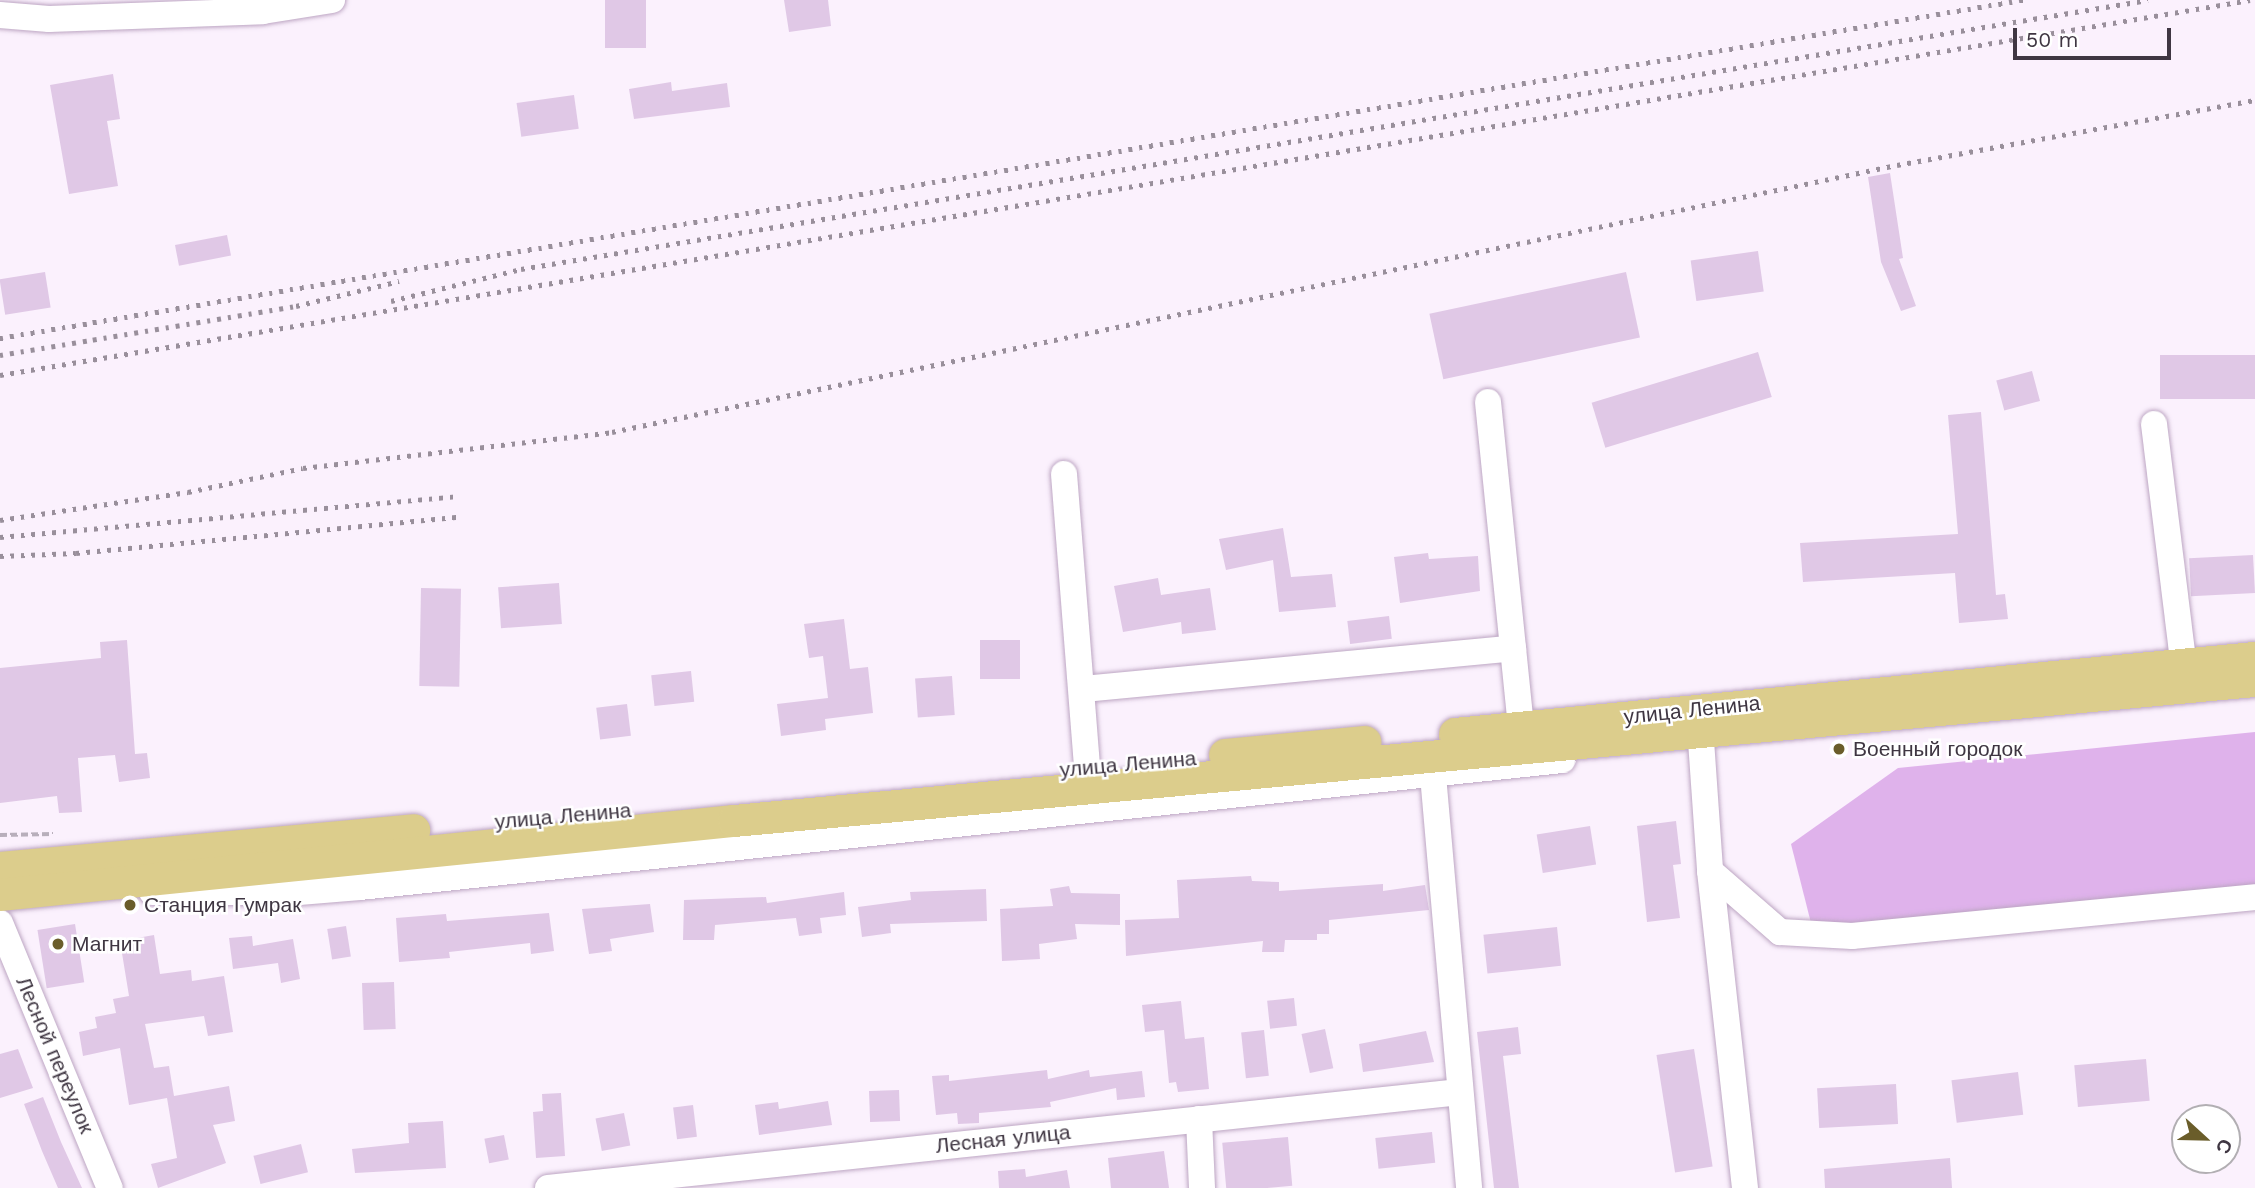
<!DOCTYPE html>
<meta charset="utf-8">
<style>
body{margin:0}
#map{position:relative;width:2255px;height:1188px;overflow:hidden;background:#fbf1fd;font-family:"Work Sans",sans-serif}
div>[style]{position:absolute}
.green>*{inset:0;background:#dfb2eb}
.building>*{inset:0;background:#e0c8e6;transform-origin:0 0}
.path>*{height:3.5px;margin-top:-1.75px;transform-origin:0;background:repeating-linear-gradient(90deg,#b8afbb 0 7px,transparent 0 10.5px)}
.roads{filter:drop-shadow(0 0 2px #bda6c3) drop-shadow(0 0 2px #bda6c3)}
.minor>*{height:26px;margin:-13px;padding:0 13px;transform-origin:13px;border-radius:13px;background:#fff}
.major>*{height:32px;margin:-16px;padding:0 16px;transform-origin:16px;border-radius:16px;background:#dccd8c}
.rail>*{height:5px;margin-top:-2.5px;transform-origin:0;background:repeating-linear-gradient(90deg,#998f9b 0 3.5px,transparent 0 10.5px)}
.dots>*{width:19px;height:19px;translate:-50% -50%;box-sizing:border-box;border:4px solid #fff;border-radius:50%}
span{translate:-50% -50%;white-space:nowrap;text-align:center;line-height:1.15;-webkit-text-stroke:5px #fff;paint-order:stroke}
.street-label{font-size:21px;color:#3f3642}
.poi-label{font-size:21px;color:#3f3642}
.left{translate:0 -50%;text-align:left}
.north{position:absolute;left:2171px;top:1104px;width:70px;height:70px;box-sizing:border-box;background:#fff;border:2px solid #b2afb3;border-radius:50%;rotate:112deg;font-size:19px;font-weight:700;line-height:28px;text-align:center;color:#3f3642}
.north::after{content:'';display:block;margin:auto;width:24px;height:32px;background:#6a5d2a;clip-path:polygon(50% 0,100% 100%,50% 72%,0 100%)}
.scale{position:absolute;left:2013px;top:28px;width:158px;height:32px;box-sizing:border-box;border:4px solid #3f3642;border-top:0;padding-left:9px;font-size:21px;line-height:24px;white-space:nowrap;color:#3f3642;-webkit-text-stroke:5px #fff;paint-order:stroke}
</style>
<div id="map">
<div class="green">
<i style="clip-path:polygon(2255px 732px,2255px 885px,1812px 927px,1791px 844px,1898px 768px)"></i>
</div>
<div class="building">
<i style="left:605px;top:0;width:41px;height:48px"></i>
<i style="clip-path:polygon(784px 0,828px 0,831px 26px,789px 32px)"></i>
<i style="clip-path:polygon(113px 74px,120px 119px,107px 121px,118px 186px,69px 194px,50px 85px)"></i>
<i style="clip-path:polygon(671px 82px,672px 91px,727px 83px,730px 107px,634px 119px,629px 89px)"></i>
<i style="left:574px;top:95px;width:34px;height:58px;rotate:82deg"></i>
<i style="clip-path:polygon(1890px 173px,1903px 258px,1899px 259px,1916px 306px,1901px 311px,1881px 262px,1868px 177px)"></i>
<i style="left:227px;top:235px;width:21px;height:53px;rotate:79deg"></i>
<i style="left:1758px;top:251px;width:41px;height:68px;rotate:82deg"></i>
<i style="left:45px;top:272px;width:36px;height:46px;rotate:81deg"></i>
<i style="left:1626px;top:272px;width:67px;height:201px;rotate:78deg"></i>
<i style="left:1758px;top:352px;width:47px;height:174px;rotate:73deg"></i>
<i style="left:2255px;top:355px;width:44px;height:95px;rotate:90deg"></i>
<i style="left:2032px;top:371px;width:31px;height:37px;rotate:75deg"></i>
<i style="clip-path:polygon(1981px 412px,1996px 595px,2005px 594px,2008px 619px,1959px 623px,1955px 573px,1803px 582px,1800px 543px,1958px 534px,1948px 415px)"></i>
<i style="clip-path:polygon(1283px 528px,1291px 577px,1332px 574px,1336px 607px,1279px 612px,1273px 560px,1226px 570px,1219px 539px)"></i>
<i style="clip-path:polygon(1428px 553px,1429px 559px,1478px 556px,1480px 591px,1400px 603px,1394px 557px)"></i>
<i style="left:2253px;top:555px;width:38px;height:64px;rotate:87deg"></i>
<i style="clip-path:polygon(1158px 578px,1161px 595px,1210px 588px,1216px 630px,1182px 634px,1181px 622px,1123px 632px,1114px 586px)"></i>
<i style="left:559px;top:583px;width:41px;height:61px;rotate:86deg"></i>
<i style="left:421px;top:588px;width:40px;height:98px;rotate:1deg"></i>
<i style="left:1389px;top:616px;width:23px;height:42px;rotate:83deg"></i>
<i style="clip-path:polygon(844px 619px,850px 669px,868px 667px,873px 713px,825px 719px,826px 730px,781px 736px,777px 704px,828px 698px,823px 656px,809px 658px,804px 624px)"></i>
<i style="clip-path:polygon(127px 640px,135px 754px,147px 753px,150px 778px,119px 782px,115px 755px,78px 758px,82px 812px,59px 813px,57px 796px,0 803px,0 668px,101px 658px,100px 642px)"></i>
<i style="left:1020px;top:640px;width:39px;height:40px;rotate:90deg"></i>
<i style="left:691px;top:671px;width:31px;height:40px;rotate:84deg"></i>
<i style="left:952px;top:676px;width:39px;height:37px;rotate:86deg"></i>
<i style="left:627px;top:704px;width:32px;height:31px;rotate:83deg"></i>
<i style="clip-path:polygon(1676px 821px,1681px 864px,1673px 865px,1680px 918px,1647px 922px,1637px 826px)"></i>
<i style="left:1590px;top:826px;width:39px;height:54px;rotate:81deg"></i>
<i style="clip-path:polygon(1251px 876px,1252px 881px,1279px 882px,1279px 891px,1383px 884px,1383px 891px,1425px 885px,1429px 910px,1329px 920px,1329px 934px,1317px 934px,1317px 940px,1285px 940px,1284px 952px,1262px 952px,1263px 941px,1126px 956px,1125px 920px,1179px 918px,1177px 880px)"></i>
<i style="clip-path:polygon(1069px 886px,1071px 893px,1120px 894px,1120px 925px,1075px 924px,1077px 939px,1039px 944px,1040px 959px,1002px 961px,1000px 909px,1053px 906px,1050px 889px)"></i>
<i style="clip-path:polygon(986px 889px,987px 921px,890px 924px,891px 933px,862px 937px,858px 907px,911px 900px,910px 892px)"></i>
<i style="clip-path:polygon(844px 892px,846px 915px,820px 918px,822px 933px,799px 936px,796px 918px,715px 925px,714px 940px,683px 940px,684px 900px,766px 897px,767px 903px)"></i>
<i style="clip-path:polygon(650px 904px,654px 932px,610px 939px,612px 951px,589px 954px,582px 909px)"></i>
<i style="clip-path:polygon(549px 913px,554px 951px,531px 954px,530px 943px,449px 952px,450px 958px,399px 962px,396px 918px,446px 914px,447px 921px)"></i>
<i style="left:75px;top:924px;width:59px;height:38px;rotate:81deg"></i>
<i style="left:346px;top:926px;width:31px;height:19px;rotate:81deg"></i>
<i style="left:1557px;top:927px;width:39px;height:74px;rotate:84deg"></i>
<i style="clip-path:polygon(154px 935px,160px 974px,191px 970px,192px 981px,224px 976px,233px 1032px,208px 1036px,204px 1016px,145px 1024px,154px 1068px,169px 1066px,174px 1096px,229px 1086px,235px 1121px,213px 1125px,226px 1163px,158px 1188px,151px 1164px,177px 1158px,167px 1098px,129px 1105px,120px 1048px,83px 1056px,79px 1032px,97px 1028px,95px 1017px,116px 1013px,113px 999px,129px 996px,120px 941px)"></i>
<i style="clip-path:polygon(252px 936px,253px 946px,293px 939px,300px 979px,281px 983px,278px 963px,233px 969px,229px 938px)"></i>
<i style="left:394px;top:982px;width:47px;height:32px;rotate:88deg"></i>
<i style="left:1294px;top:998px;width:28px;height:27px;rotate:84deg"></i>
<i style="clip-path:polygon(1181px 1001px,1185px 1039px,1204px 1037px,1209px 1089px,1178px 1092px,1176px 1082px,1169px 1083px,1164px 1030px,1145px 1032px,1142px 1005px)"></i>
<i style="clip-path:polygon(1518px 1027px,1521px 1054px,1503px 1056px,1519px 1188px,1494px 1188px,1477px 1032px)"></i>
<i style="left:1325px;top:1029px;width:40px;height:24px;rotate:78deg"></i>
<i style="left:1264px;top:1030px;width:46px;height:23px;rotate:84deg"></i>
<i style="clip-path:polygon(1426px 1031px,1434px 1062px,1363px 1072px,1359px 1044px)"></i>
<i style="clip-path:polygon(18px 1049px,33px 1088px,0 1098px,0 1054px)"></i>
<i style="left:1694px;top:1049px;width:119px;height:38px;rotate:81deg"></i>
<i style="left:2146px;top:1059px;width:42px;height:72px;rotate:85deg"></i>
<i style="clip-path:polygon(1047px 1070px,1048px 1079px,1089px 1070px,1090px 1077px,1142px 1071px,1145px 1097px,1117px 1100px,1116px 1088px,1050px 1102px,1051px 1107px,979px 1113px,979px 1123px,958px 1124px,957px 1113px,936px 1115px,932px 1076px,949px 1075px,949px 1081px)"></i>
<i style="left:2018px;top:1072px;width:43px;height:67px;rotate:83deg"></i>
<i style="left:1896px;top:1084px;width:40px;height:79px;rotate:87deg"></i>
<i style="left:899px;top:1090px;width:31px;height:30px;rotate:88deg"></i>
<i style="clip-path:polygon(561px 1093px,565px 1156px,536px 1158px,533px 1112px,543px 1111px,542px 1094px)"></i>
<i style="clip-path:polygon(43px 1097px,61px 1142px,82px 1188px,58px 1188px,42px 1151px,24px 1104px)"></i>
<i style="clip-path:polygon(828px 1101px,832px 1125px,759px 1135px,755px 1105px,778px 1102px,779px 1109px)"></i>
<i style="left:693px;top:1105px;width:32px;height:20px;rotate:83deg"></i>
<i style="left:624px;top:1113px;width:33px;height:29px;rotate:79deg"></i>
<i style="clip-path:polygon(443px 1121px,446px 1168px,355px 1173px,352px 1149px,409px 1143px,408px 1123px)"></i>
<i style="left:1432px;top:1132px;width:31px;height:57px;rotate:84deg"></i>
<i style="left:504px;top:1135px;width:25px;height:20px;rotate:79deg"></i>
<i style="left:1288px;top:1137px;width:49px;height:66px;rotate:85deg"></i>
<i style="left:301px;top:1144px;width:29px;height:49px;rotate:76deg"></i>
<i style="clip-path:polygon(1164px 1151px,1169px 1188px,1111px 1188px,1108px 1158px)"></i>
<i style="clip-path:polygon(1950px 1158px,1952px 1188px,1825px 1188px,1824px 1169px)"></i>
<i style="clip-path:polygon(1025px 1169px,1026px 1177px,1067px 1170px,1070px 1188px,999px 1188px,998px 1171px)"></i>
</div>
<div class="path">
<i style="left:0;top:835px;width:53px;rotate:-1.1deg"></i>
</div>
<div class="roads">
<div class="minor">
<i style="left:0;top:15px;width:49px;rotate:4.7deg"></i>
<i style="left:49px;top:19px;width:214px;rotate:-2.1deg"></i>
<i style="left:263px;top:11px;width:70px;rotate:-9.1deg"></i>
<i style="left:1488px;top:402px;width:348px;rotate:84.2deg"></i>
<i style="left:2154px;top:424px;width:261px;rotate:83deg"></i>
<i style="left:1064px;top:474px;width:316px;rotate:85.5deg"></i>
<i style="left:1083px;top:689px;width:432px;rotate:-5.4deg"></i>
<i style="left:1699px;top:712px;width:159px;rotate:86deg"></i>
<i style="left:1710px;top:871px;width:319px;rotate:83.7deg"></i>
<i style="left:1433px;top:775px;width:415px;rotate:85deg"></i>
<i style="left:1710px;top:871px;width:93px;rotate:41.1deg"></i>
<i style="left:1780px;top:932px;width:72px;rotate:3.2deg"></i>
<i style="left:1852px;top:936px;width:405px;rotate:-5.5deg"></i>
<i style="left:152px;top:892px;width:147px"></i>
<i style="left:299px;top:892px;width:61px;rotate:-4.7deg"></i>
<i style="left:360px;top:887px;width:1209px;rotate:-6.03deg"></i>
<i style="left:0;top:923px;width:287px;rotate:67.5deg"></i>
<i style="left:1199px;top:1119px;width:69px;rotate:87.5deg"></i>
<i style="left:548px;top:1188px;width:917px;rotate:-6.01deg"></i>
</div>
<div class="major">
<i style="left:1455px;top:734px;width:804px;rotate:-5.43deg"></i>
<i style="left:1225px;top:755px;width:141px;rotate:-5.3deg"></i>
<i style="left:0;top:868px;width:416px;rotate:-5.2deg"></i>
<i style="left:0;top:895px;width:738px;rotate:-5.76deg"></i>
<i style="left:734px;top:821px;width:1527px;rotate:-5.26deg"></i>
</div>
</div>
<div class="rail">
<i style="left:391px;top:301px;width:134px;rotate:-13.8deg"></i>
<i style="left:521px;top:269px;width:1649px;rotate:-9.39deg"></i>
<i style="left:0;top:338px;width:2051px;rotate:-9.49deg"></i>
<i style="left:0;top:355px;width:300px;rotate:-9.4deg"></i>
<i style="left:296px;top:306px;width:106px;rotate:-13.6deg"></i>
<i style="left:0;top:375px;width:2281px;rotate:-9.46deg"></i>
<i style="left:0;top:520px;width:190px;rotate:-8.5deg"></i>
<i style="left:188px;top:492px;width:117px;rotate:-11.8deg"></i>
<i style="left:303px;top:468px;width:311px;rotate:-6.6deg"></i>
<i style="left:612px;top:432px;width:1312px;rotate:-11.74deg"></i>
<i style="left:1897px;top:165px;width:364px;rotate:-10.3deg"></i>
<i style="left:0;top:537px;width:457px;rotate:-5.1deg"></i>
<i style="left:0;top:556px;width:76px;rotate:-2.3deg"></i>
<i style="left:76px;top:553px;width:384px;rotate:-5.4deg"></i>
</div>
<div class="dots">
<i style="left:1839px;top:749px;background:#6a5d2a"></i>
<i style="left:130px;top:905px;background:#6a5d2a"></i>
<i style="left:58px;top:944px;background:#6a5d2a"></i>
</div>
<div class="street-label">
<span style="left:1692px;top:710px;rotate:-6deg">улица Ленина</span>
<span style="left:1128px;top:764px;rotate:-5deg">улица Ленина</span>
<span style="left:563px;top:816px;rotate:-5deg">улица Ленина</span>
<span style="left:55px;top:1055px;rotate:67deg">Лесной переулок</span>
<span style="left:1003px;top:1139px;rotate:-6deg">Лесная улица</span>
</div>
<div class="poi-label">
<span class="left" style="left:1853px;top:749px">Военный городок</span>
<span class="left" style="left:144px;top:905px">Станция Гумрак</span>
<span class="left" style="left:72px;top:944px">Магнит</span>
</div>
<div class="north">С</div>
<div class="scale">50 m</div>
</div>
